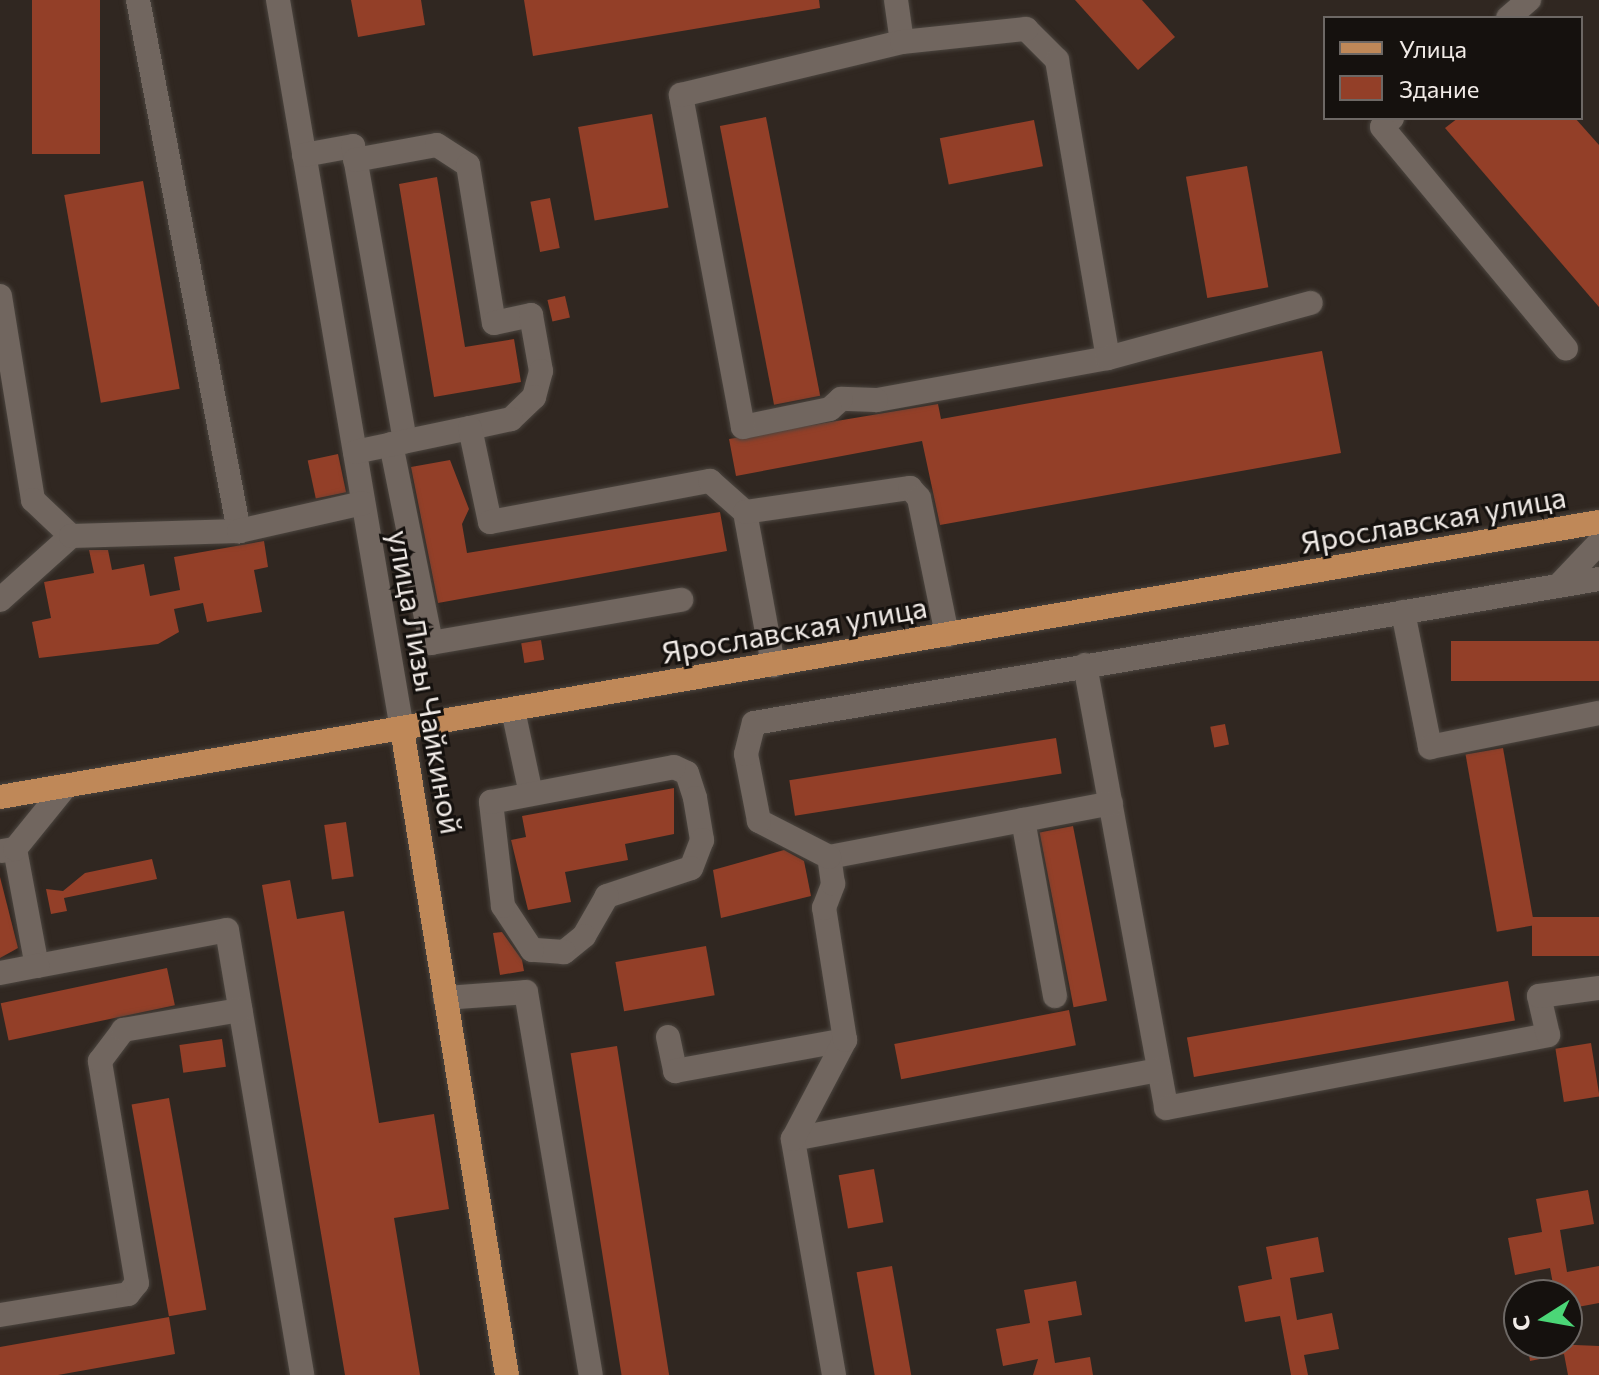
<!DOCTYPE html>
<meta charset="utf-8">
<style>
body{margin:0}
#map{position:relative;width:1599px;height:1375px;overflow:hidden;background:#302721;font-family:Commissioner,sans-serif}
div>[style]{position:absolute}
.building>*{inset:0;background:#933f28;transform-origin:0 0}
.roads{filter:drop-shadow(0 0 2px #4b453f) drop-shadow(0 0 2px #4b453f)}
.minor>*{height:24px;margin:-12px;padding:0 12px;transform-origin:12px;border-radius:12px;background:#71665f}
.major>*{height:24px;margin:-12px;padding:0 12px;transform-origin:12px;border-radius:12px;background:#bf8858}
span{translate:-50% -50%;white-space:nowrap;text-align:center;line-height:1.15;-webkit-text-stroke:6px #15110e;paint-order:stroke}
.street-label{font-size:30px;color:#f1ebe7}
.legend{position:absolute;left:1323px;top:16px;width:260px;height:104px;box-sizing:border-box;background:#15110e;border:2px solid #6d6865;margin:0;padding:10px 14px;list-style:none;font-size:24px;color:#f1ebe7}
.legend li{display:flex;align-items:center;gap:16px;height:40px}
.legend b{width:40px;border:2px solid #6d6865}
.north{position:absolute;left:1503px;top:1279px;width:80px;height:80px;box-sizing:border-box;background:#15110e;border:2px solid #6d6865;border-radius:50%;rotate:259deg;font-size:22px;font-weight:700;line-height:32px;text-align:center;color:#f1ebe7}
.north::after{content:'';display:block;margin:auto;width:28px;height:36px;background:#4bd677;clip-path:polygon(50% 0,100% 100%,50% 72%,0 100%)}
</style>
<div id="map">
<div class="building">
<i style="left:32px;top:0;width:68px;height:154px"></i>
<i style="clip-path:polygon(351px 0,421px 0,425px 25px,358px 37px)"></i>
<i style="clip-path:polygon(524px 0,819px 0,820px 8px,533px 56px)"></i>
<i style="clip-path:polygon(1075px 0,1142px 0,1175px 37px,1138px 70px)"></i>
<i style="left:652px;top:114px;width:95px;height:75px;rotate:80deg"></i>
<i style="left:766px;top:117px;width:284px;height:47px;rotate:79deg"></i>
<i style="clip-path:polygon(1458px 118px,1575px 118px,1599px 145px,1599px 307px,1445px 128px)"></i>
<i style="left:1034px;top:120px;width:47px;height:96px;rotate:79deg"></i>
<i style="left:1247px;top:166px;width:123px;height:62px;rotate:80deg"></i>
<i style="clip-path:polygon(437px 177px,465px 347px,514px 339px,521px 382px,434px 397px,399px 184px)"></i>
<i style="left:143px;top:181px;width:211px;height:80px;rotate:80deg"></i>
<i style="left:550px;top:198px;width:51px;height:20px;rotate:79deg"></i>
<i style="left:565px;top:296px;width:22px;height:18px;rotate:77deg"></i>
<i style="clip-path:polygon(1322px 351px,1341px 453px,940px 525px,922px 441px,736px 476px,729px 439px,938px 404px,941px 419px)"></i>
<i style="left:338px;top:454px;width:39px;height:31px;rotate:78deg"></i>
<i style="clip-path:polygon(450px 460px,469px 509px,462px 524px,467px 553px,720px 512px,727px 551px,438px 603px,411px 467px)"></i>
<i style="clip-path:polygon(264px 541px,268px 567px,254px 570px,262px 612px,207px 622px,203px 603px,174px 609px,179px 632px,158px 644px,39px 658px,32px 622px,51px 618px,44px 582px,94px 573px,89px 550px,108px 550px,112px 570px,144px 564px,150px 596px,180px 590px,174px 557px)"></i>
<i style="left:541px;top:640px;width:20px;height:20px;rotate:81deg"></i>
<i style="left:1599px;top:641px;width:40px;height:148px;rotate:90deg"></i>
<i style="left:1225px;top:724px;width:21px;height:15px;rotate:79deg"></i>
<i style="left:1056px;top:738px;width:36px;height:270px;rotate:81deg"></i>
<i style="left:1503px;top:748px;width:180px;height:38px;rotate:80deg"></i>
<i style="clip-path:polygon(674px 788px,674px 834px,625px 844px,628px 860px,565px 872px,571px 902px,528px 910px,511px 840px,526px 837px,522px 816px)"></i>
<i style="left:346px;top:822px;width:55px;height:22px;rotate:82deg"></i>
<i style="left:1073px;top:826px;width:178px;height:34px;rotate:79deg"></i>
<i style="clip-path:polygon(784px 850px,804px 861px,811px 896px,721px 918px,713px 870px)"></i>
<i style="clip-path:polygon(152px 859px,157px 879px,64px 898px,67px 911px,51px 914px,46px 889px,63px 891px,85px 873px)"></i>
<i style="clip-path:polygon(0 877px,18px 948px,0 958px)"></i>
<i style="clip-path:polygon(290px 880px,297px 919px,344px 911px,379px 1123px,434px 1114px,449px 1209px,394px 1218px,420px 1375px,345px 1375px,262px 885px)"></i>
<i style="left:1599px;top:917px;width:39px;height:67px;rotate:90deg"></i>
<i style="clip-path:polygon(502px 932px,522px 960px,524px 971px,500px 975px,493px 933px)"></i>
<i style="left:706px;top:946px;width:50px;height:92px;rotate:80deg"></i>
<i style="left:167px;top:968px;width:38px;height:170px;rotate:78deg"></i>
<i style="left:1508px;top:981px;width:40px;height:326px;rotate:80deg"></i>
<i style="left:1069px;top:1010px;width:36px;height:178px;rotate:79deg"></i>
<i style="left:222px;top:1039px;width:28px;height:43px;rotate:82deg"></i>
<i style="left:1591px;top:1043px;width:54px;height:36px;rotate:81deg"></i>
<i style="left:617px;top:1046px;width:334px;height:47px;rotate:81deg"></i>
<i style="left:169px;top:1098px;width:215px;height:38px;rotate:80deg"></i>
<i style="left:874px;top:1169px;width:54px;height:36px;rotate:80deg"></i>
<i style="clip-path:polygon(1588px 1190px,1594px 1224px,1560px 1230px,1567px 1272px,1599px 1266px,1599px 1303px,1567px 1309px,1567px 1295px,1555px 1295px,1550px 1268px,1515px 1275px,1508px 1238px,1542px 1232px,1536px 1199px)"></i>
<i style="clip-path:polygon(1318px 1237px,1324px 1272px,1290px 1278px,1297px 1320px,1332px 1313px,1339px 1349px,1304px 1355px,1308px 1375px,1291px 1375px,1280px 1316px,1245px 1322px,1238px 1286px,1272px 1279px,1266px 1247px)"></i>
<i style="left:892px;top:1266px;width:111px;height:36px;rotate:80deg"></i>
<i style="clip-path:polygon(1076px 1281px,1082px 1315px,1048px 1321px,1055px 1363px,1090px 1357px,1093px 1375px,1033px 1375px,1038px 1359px,1003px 1366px,996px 1329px,1030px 1323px,1024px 1290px)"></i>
<i style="clip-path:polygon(169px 1317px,175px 1354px,58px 1375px,0 1375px,0 1347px)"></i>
<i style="clip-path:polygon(1527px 1343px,1599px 1346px,1599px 1375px,1568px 1375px,1564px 1354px,1530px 1361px)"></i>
</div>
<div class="roads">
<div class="minor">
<i style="left:138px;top:0;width:541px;rotate:79.23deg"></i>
<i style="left:278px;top:0;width:739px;rotate:80.35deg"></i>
<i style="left:896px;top:0;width:42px;rotate:81.9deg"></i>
<i style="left:1508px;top:18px;width:28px;rotate:-41deg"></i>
<i style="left:1026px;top:29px;width:44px;rotate:45deg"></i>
<i style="left:1057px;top:60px;width:302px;rotate:80.3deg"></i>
<i style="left:1108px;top:358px;width:236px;rotate:169.7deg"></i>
<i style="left:876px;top:400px;width:35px;rotate:-178deg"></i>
<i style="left:841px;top:399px;width:15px;rotate:138deg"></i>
<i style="left:830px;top:409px;width:89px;rotate:168.3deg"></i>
<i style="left:743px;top:427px;width:338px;rotate:-100.6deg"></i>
<i style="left:681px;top:95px;width:227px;rotate:-13.5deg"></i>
<i style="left:902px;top:42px;width:125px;rotate:-6deg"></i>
<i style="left:1392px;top:118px;width:13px;rotate:138deg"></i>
<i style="left:1382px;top:127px;width:288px;rotate:50.3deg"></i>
<i style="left:304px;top:155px;width:50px;rotate:-10.4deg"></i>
<i style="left:353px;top:146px;width:300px;rotate:80deg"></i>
<i style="left:355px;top:160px;width:83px;rotate:-10.4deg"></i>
<i style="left:437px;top:145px;width:37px;rotate:33deg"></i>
<i style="left:468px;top:165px;width:160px;rotate:80.7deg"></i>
<i style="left:494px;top:323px;width:38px;rotate:-12deg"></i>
<i style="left:531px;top:315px;width:57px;rotate:79.9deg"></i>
<i style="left:541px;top:371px;width:27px;rotate:105deg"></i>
<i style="left:534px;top:397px;width:32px;rotate:136deg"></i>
<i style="left:511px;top:419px;width:42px;rotate:167.6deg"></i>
<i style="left:0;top:296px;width:207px;rotate:80.8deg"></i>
<i style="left:33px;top:500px;width:52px;rotate:43.5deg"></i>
<i style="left:1108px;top:358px;width:210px;rotate:-15.2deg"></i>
<i style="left:391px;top:444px;width:203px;rotate:78.6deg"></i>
<i style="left:431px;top:643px;width:254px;rotate:-9.8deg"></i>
<i style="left:355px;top:452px;width:117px;rotate:-11.8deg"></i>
<i style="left:470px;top:428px;width:96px;rotate:78deg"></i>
<i style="left:490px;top:522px;width:224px;rotate:-10.6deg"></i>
<i style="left:710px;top:481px;width:47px;rotate:41.5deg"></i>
<i style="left:745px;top:512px;width:156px;rotate:79.6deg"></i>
<i style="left:745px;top:512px;width:167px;rotate:-8.3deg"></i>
<i style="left:910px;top:488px;width:13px;rotate:48deg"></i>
<i style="left:919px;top:498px;width:140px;rotate:78.4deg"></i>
<i style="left:1559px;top:585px;width:58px;rotate:-46.4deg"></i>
<i style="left:0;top:600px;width:96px;rotate:-42deg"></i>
<i style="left:71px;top:536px;width:168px;rotate:-1.7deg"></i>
<i style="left:239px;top:531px;width:127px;rotate:-12.7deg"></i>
<i style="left:1403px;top:612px;width:138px;rotate:78.7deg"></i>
<i style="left:1430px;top:747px;width:172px;rotate:-11.4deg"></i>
<i style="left:1085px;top:665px;width:450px;rotate:79.6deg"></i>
<i style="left:1166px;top:1108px;width:389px;rotate:-10.8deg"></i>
<i style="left:1548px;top:1035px;width:40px;rotate:-103deg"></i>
<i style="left:1539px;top:996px;width:61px;rotate:-7.6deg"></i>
<i style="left:513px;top:710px;width:81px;rotate:77.9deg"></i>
<i style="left:674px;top:767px;width:14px;rotate:25deg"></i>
<i style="left:687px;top:773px;width:26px;rotate:72deg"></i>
<i style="left:695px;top:798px;width:43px;rotate:80.5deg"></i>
<i style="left:702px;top:840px;width:30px;rotate:111deg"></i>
<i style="left:691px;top:868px;width:89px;rotate:161.6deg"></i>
<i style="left:607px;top:896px;width:46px;rotate:119.9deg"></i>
<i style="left:584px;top:936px;width:26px;rotate:141deg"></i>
<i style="left:564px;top:952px;width:32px;rotate:-176deg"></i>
<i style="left:532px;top:950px;width:53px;rotate:-123.4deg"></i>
<i style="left:503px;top:906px;width:105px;rotate:-96.6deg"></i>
<i style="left:491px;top:802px;width:186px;rotate:-10.8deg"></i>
<i style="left:1023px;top:820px;width:179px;rotate:79.7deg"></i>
<i style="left:15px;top:849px;width:119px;rotate:79.4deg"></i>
<i style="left:37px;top:966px;width:193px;rotate:-10.7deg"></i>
<i style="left:227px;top:930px;width:451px;rotate:80.4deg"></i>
<i style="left:2px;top:851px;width:13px;rotate:-9deg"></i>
<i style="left:15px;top:849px;width:81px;rotate:-51deg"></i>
<i style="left:829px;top:857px;width:287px;rotate:-10.8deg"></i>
<i style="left:0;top:973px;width:38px;rotate:-11deg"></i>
<i style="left:445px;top:998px;width:81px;rotate:-4.2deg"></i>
<i style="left:526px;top:992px;width:388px;rotate:80.4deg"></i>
<i style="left:668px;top:1037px;width:35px;rotate:78deg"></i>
<i style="left:675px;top:1071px;width:173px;rotate:-10.3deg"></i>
<i style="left:793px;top:1139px;width:372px;rotate:-10.7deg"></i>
<i style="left:0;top:1315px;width:130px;rotate:-9.3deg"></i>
<i style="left:128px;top:1294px;width:14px;rotate:-51deg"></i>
<i style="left:137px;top:1283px;width:225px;rotate:-99.5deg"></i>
<i style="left:100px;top:1061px;width:39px;rotate:-53deg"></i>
<i style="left:123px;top:1030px;width:119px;rotate:-9.7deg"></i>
<i style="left:834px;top:1375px;width:240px;rotate:-99.9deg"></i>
<i style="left:793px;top:1139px;width:112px;rotate:-62.3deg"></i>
<i style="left:845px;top:1040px;width:134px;rotate:-99deg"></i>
<i style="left:824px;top:908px;width:26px;rotate:-69deg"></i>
<i style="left:833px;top:884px;width:27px;rotate:-98deg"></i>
<i style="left:829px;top:857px;width:79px;rotate:-152.8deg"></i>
<i style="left:759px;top:821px;width:68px;rotate:-101deg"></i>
<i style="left:746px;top:754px;width:32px;rotate:-76deg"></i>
<i style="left:754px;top:723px;width:857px;rotate:-9.67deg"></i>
</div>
<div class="major">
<i style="left:402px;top:729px;width:654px;rotate:80.77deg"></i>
<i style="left:0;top:797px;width:1622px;rotate:-9.76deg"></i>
</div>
</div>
<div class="street-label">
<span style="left:1433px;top:519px;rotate:-10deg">Ярославская улица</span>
<span style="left:794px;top:629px;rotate:-10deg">Ярославская улица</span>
<span style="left:426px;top:682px;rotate:80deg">улица Лизы Чайкиной</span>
</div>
<ul class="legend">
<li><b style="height:10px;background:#bf8858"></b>Улица</li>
<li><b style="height:22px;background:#933f28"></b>Здание</li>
</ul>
<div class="north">С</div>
</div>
